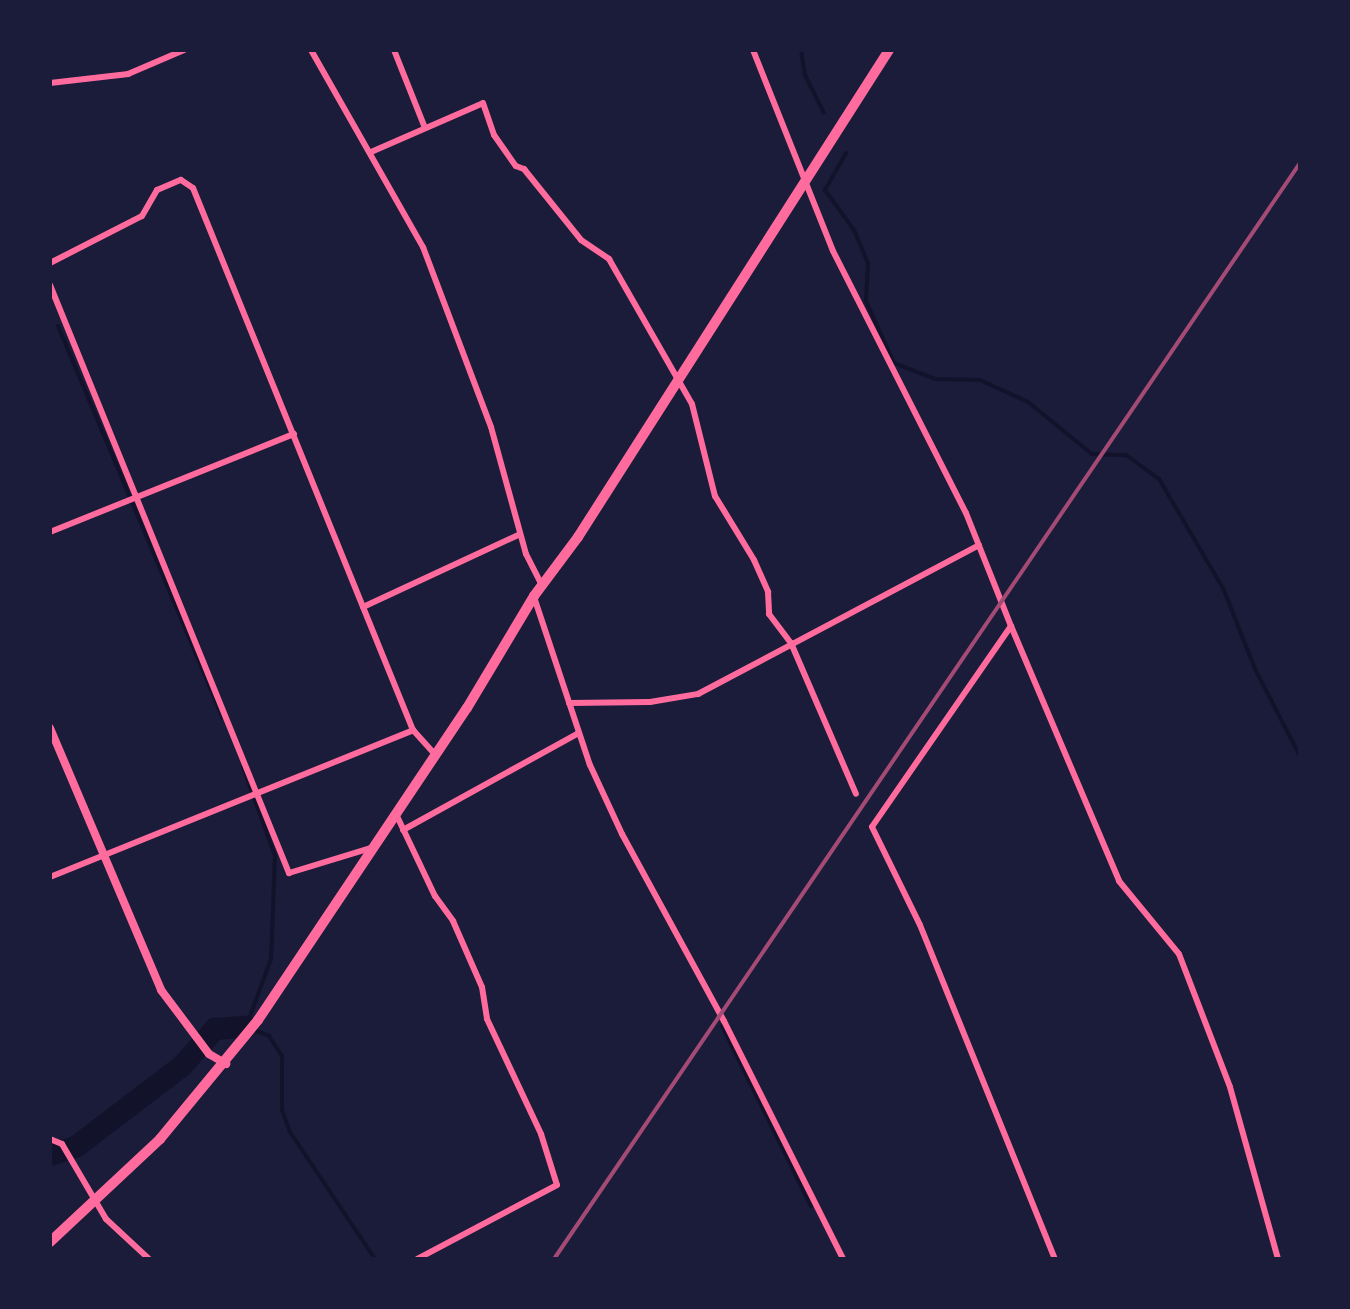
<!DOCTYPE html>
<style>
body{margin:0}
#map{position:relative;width:1350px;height:1309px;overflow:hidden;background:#1b1b3a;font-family:"Varela Round",sans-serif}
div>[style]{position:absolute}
.stream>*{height:4px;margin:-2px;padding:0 2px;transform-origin:2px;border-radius:2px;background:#12122b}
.river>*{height:22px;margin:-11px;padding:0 11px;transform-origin:11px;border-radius:11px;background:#12122b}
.minor>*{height:6px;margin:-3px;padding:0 3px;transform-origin:3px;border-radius:3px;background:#ff6b9d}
.tertiary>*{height:8px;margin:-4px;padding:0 4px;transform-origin:4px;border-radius:4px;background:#ff6b9d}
.trunk>*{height:10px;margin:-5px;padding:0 5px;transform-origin:5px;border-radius:5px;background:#ff6b9d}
.rail>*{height:4px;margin:-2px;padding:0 2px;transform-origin:2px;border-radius:2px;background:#a44b75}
span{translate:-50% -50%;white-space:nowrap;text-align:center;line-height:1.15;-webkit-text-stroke:6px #1b1b3a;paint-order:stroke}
.frame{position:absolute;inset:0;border:52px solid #1b1b3a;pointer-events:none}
</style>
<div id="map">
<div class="stream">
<i style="left:801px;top:50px;width:25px;rotate:81deg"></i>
<i style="left:805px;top:75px;width:42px;rotate:63.4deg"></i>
<i style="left:846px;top:153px;width:43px;rotate:119.6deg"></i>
<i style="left:825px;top:190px;width:49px;rotate:54.1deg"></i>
<i style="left:854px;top:230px;width:36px;rotate:67deg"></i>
<i style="left:868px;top:263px;width:38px;rotate:93deg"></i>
<i style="left:866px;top:301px;width:68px;rotate:65.7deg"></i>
<i style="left:894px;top:363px;width:44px;rotate:21.3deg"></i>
<i style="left:935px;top:379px;width:45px;rotate:1.3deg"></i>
<i style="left:980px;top:380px;width:53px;rotate:24.6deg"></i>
<i style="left:1028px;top:402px;width:82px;rotate:39.1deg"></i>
<i style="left:1092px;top:454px;width:34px;rotate:2deg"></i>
<i style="left:1126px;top:455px;width:41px;rotate:36deg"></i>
<i style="left:1159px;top:479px;width:126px;rotate:59.6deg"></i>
<i style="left:1223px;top:588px;width:87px;rotate:68.4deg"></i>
<i style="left:1255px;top:669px;width:98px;rotate:62.7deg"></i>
<i style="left:58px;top:326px;width:425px;rotate:67.2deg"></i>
<i style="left:243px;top:767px;width:95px;rotate:70.2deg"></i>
<i style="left:275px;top:856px;width:103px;rotate:92.2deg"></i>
<i style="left:271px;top:959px;width:72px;rotate:110.2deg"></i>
<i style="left:246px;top:1027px;width:25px;rotate:21deg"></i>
<i style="left:269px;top:1036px;width:24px;rotate:57deg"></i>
<i style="left:282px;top:1056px;width:54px;rotate:90deg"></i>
<i style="left:282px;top:1110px;width:23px;rotate:70deg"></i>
<i style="left:290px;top:1132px;width:153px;rotate:56.2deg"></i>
<i style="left:722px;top:1026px;width:201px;rotate:63.7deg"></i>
</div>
<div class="river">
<i style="left:50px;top:1155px;width:28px;rotate:-18deg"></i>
<i style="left:77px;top:1146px;width:132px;rotate:-37.3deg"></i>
<i style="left:182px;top:1066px;width:50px;rotate:-48.3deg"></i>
<i style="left:215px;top:1029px;width:31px;rotate:-4deg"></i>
</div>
<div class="minor">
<i style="left:311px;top:50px;width:227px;rotate:60.4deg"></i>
<i style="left:423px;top:247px;width:192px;rotate:69.3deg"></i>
<i style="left:491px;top:427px;width:132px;rotate:74.6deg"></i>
<i style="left:526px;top:554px;width:36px;rotate:63deg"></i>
<i style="left:394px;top:50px;width:84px;rotate:68.3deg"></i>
<i style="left:753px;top:50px;width:216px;rotate:68.3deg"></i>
<i style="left:833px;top:251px;width:294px;rotate:63.1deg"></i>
<i style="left:966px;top:513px;width:122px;rotate:68.3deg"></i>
<i style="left:1011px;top:626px;width:244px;rotate:124.7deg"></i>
<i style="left:872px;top:827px;width:109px;rotate:63.9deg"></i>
<i style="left:920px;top:925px;width:360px;rotate:68deg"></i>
<i style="left:50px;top:83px;width:79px;rotate:-6.6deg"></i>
<i style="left:128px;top:74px;width:61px;rotate:-23.2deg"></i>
<i style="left:371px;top:152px;width:122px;rotate:-23.6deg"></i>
<i style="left:483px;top:103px;width:34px;rotate:71deg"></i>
<i style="left:494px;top:135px;width:38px;rotate:55deg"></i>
<i style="left:516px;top:166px;width:9px;rotate:21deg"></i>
<i style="left:524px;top:169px;width:91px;rotate:51.2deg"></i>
<i style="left:581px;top:240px;width:34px;rotate:34deg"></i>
<i style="left:609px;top:259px;width:167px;rotate:60.2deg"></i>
<i style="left:692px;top:404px;width:95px;rotate:76deg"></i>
<i style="left:715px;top:496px;width:75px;rotate:58.6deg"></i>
<i style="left:754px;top:560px;width:35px;rotate:66deg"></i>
<i style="left:768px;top:592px;width:22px;rotate:87deg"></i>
<i style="left:769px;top:614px;width:36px;rotate:53deg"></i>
<i style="left:791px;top:643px;width:164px;rotate:66.7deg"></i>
<i style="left:50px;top:263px;width:103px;rotate:-27.1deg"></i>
<i style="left:142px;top:216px;width:30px;rotate:-60deg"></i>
<i style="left:157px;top:190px;width:26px;rotate:-23deg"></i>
<i style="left:181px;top:180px;width:14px;rotate:34deg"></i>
<i style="left:193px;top:188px;width:585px;rotate:67.91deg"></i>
<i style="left:413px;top:730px;width:31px;rotate:48deg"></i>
<i style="left:50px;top:285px;width:635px;rotate:67.88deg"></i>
<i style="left:289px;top:873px;width:86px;rotate:-17deg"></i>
<i style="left:50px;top:532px;width:263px;rotate:-21.9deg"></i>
<i style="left:534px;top:597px;width:177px;rotate:71.6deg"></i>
<i style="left:590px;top:765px;width:76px;rotate:65.1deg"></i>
<i style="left:622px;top:834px;width:213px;rotate:61.4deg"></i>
<i style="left:724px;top:1021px;width:266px;rotate:63.4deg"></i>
<i style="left:363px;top:607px;width:173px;rotate:-24.9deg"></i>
<i style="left:1011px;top:626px;width:277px;rotate:67deg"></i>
<i style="left:1119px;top:881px;width:94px;rotate:50.6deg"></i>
<i style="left:1179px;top:954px;width:142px;rotate:69deg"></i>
<i style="left:1230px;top:1087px;width:179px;rotate:74.4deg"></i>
<i style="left:569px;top:703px;width:81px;rotate:-0.7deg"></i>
<i style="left:650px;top:702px;width:49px;rotate:-9.5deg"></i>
<i style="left:698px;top:694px;width:318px;rotate:-27.9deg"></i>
<i style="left:396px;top:814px;width:91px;rotate:64.6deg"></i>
<i style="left:435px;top:896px;width:31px;rotate:54deg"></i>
<i style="left:453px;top:921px;width:72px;rotate:66.3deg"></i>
<i style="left:482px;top:987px;width:32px;rotate:81deg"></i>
<i style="left:487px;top:1019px;width:127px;rotate:64.8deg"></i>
<i style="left:541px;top:1134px;width:53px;rotate:72.6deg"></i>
<i style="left:557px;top:1185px;width:158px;rotate:152.1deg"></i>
<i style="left:403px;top:830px;width:201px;rotate:-28.9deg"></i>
<i style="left:50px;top:877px;width:392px;rotate:-22deg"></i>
<i style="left:50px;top:1139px;width:13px;rotate:23deg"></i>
<i style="left:62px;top:1144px;width:87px;rotate:59.6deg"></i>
<i style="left:106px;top:1219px;width:59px;rotate:42.9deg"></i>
</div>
<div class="tertiary">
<i style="left:50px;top:728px;width:285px;rotate:67deg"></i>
<i style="left:161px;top:990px;width:80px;rotate:53.1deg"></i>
<i style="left:209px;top:1054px;width:20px;rotate:30deg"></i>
</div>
<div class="trunk">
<i style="left:50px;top:1242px;width:151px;rotate:-43.1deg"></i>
<i style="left:160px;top:1139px;width:154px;rotate:-50.5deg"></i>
<i style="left:258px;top:1020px;width:376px;rotate:-56.2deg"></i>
<i style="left:467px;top:708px;width:131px;rotate:-59.1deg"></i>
<i style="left:534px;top:596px;width:74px;rotate:-53.3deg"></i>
<i style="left:578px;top:537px;width:578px;rotate:-57.44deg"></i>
</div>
<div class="rail">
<i style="left:554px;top:1259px;width:1326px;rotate:-55.76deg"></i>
</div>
<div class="frame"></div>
</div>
